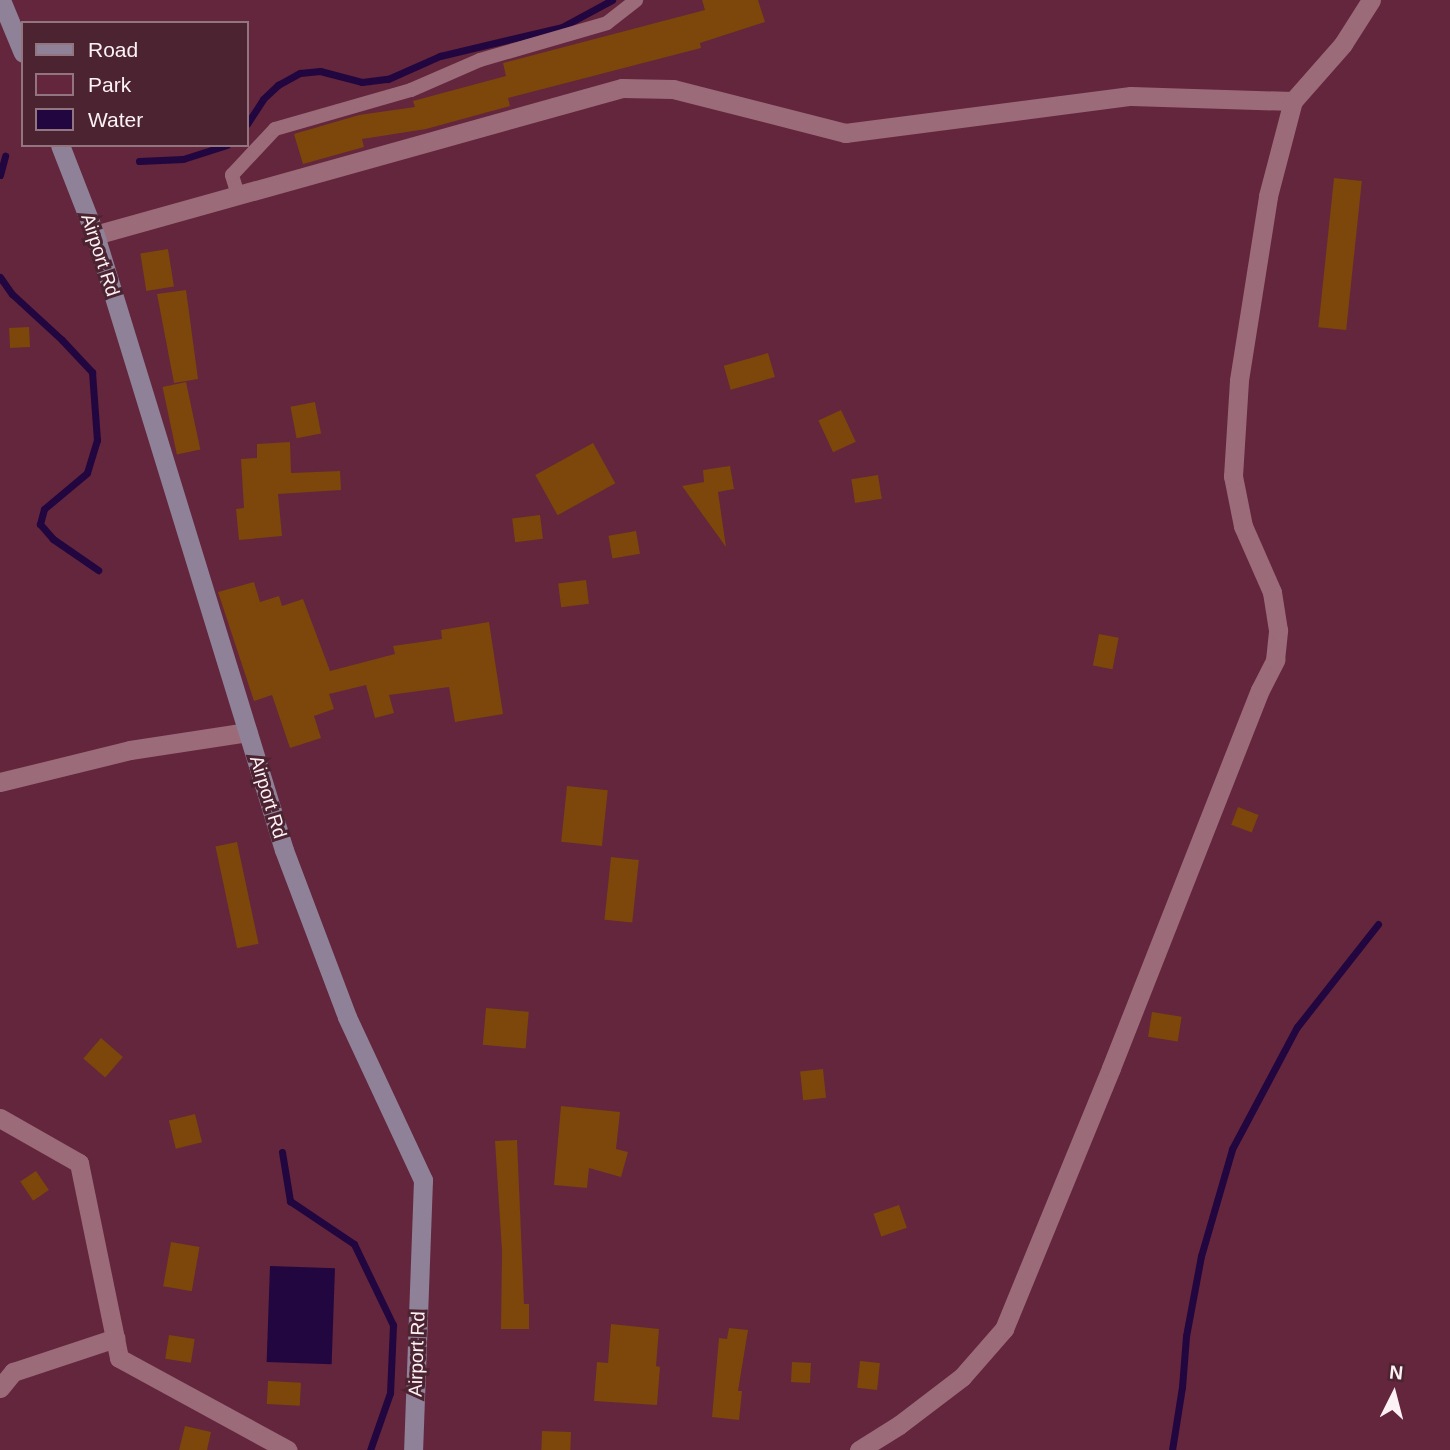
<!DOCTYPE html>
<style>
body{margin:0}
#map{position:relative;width:1450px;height:1450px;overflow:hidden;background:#4c2331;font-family:Helvetica,sans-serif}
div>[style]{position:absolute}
.green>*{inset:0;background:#63263c}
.water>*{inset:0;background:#22063f;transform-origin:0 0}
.stream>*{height:7px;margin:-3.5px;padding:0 3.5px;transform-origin:3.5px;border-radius:3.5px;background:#22063f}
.building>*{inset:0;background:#7d460b;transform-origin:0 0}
.service>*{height:14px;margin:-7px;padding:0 7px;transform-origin:7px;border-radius:7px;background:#9b6b79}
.minor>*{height:19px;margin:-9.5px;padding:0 9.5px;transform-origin:9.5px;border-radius:9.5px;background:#9b6b79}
.secondary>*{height:19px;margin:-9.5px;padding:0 9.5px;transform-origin:9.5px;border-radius:9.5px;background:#8f8198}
span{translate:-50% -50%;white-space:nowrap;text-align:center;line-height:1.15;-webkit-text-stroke:6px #4c2331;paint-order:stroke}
.street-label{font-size:19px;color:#fcf1f4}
.legend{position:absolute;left:21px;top:21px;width:228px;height:126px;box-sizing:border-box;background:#4c2331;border:2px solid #92757f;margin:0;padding:9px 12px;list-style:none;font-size:21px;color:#fcf1f4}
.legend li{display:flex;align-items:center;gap:14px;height:35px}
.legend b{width:35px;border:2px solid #92757f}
.north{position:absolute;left:1359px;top:1359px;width:70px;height:70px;-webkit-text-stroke:5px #4c2331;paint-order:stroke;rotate:6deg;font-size:19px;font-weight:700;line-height:28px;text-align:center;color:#fcf1f4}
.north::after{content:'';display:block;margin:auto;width:24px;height:32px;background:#fcf1f4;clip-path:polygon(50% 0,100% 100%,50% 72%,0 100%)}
</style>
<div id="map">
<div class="green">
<i style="clip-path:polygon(evenodd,0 0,1450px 0,1450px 1450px,0 1450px,0 0,23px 23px,247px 23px,247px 145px,23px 145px,23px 23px)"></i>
</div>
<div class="water">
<i style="left:270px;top:1266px;width:65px;height:96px;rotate:2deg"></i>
</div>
<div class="stream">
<i style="left:247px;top:124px;width:30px;rotate:-57deg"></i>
<i style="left:263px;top:99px;width:21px;rotate:-43deg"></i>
<i style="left:278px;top:85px;width:25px;rotate:-29deg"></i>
<i style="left:300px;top:73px;width:20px;rotate:-6deg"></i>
<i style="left:320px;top:71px;width:43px;rotate:14.7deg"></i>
<i style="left:362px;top:82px;width:26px;rotate:-7deg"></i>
<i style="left:388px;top:79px;width:57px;rotate:-23.9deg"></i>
<i style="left:440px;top:56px;width:125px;rotate:-13.4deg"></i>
<i style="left:562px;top:27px;width:57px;rotate:-28.4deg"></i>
<i style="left:139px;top:161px;width:44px;rotate:-2.6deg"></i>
<i style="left:183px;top:159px;width:46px;rotate:-17.7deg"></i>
<i style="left:0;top:175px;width:20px;rotate:-75deg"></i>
<i style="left:0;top:277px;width:21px;rotate:55deg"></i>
<i style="left:12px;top:294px;width:68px;rotate:42.6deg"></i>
<i style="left:62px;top:340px;width:44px;rotate:46.8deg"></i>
<i style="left:92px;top:372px;width:68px;rotate:85.8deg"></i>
<i style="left:97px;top:440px;width:34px;rotate:107deg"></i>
<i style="left:87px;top:473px;width:56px;rotate:140.1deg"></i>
<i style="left:44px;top:509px;width:16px;rotate:105deg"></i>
<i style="left:40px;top:524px;width:20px;rotate:49deg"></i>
<i style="left:53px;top:539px;width:55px;rotate:34.6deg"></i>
<i style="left:282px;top:1152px;width:50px;rotate:80.7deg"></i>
<i style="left:290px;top:1201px;width:77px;rotate:33.9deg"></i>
<i style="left:354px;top:1244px;width:90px;rotate:64.3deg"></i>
<i style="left:393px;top:1325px;width:68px;rotate:92.5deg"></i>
<i style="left:390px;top:1393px;width:60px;rotate:109.3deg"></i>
<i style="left:1172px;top:1450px;width:64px;rotate:-81deg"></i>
<i style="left:1182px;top:1387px;width:51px;rotate:-85.5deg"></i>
<i style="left:1186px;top:1336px;width:81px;rotate:-79.4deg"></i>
<i style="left:1201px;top:1256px;width:111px;rotate:-73.8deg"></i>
<i style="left:1232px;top:1149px;width:138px;rotate:-62deg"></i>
<i style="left:1297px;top:1027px;width:131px;rotate:-51.8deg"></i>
</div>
<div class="building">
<i style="clip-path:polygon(702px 0,758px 0,765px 22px,700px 43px,701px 48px,508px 98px,510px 106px,426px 129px,362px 139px,364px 147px,303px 164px,294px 134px,359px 115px,415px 107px,413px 101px,506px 76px,503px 63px,705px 10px)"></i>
<i style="left:1334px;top:178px;width:28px;height:150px;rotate:6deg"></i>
<i style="left:168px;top:249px;width:38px;height:28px;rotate:81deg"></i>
<i style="clip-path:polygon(186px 290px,198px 379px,174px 383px,157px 294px)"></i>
<i style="left:29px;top:327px;width:20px;height:20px;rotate:87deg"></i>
<i style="left:768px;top:353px;width:25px;height:46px;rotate:74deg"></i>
<i style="left:186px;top:382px;width:69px;height:24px;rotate:78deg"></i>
<i style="left:315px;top:402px;width:32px;height:25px;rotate:79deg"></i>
<i style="left:841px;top:410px;width:35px;height:25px;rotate:65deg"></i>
<i style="clip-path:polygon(290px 442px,291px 473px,340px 471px,341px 490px,278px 494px,282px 536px,239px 540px,236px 509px,244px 508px,241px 459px,257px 458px,257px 444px)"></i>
<i style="left:593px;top:443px;width:46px;height:66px;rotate:61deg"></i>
<i style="clip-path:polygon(730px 466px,734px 489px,718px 492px,726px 547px,682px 486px,704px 482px,703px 470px)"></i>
<i style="left:878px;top:475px;width:24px;height:27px;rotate:81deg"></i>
<i style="left:540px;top:515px;width:24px;height:28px;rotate:83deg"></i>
<i style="left:636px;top:531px;width:23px;height:28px;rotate:80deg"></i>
<i style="left:586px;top:580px;width:24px;height:28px;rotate:83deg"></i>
<i style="clip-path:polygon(254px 582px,260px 602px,279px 596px,282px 606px,303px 599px,330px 671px,395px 654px,393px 646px,442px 639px,441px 630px,489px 622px,503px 714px,455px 722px,449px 687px,389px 695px,394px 713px,375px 718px,366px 685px,329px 694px,334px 709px,314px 716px,321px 738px,290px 748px,272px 695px,254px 701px,218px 592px)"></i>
<i style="left:1099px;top:634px;width:20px;height:32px;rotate:11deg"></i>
<i style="left:567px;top:786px;width:41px;height:56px;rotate:6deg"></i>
<i style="left:1238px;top:807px;width:22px;height:19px;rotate:21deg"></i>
<i style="left:237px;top:842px;width:104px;height:22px;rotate:78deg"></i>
<i style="left:611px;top:857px;width:28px;height:63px;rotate:6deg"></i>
<i style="left:486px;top:1008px;width:43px;height:37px;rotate:5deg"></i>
<i style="left:1152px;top:1012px;width:30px;height:25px;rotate:9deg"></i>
<i style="left:101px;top:1038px;width:29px;height:27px;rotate:41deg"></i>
<i style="left:823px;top:1069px;width:29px;height:23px;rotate:84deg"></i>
<i style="clip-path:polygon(561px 1106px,620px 1112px,616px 1149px,628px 1152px,621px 1177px,589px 1168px,587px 1188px,554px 1185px)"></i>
<i style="left:195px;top:1114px;width:29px;height:27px;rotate:76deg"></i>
<i style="clip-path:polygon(517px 1140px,524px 1304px,529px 1304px,529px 1329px,501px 1329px,502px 1251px,495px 1141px)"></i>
<i style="left:36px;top:1171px;width:23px;height:19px;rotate:56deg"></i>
<i style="left:899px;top:1205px;width:24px;height:27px;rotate:71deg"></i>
<i style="left:171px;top:1242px;width:29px;height:45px;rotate:10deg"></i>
<i style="clip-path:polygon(611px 1324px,659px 1329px,656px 1366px,660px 1367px,657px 1405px,594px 1401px,597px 1362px,608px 1363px)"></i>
<i style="clip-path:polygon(729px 1328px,748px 1330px,738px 1391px,742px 1391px,739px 1420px,712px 1417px,719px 1338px,727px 1339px)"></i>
<i style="left:169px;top:1335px;width:26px;height:24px;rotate:9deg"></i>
<i style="left:860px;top:1361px;width:20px;height:27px;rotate:6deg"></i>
<i style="left:792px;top:1362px;width:19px;height:20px;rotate:3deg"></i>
<i style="left:268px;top:1381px;width:33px;height:23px;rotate:3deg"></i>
<i style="clip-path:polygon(185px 1426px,211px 1432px,207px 1450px,179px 1450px)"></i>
<i style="left:542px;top:1431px;width:29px;height:19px;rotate:2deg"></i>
</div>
<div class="service">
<i style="left:238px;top:195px;width:21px;rotate:-107deg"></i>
<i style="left:232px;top:175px;width:63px;rotate:-46.9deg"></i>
<i style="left:275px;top:129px;width:141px;rotate:-16deg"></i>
<i style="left:411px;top:90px;width:75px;rotate:-23.5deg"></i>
<i style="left:480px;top:60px;width:132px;rotate:-16.2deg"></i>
<i style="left:607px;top:23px;width:37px;rotate:-38deg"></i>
</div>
<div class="minor">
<i style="left:95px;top:235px;width:547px;rotate:-15.59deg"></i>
<i style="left:622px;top:88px;width:51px;rotate:1.1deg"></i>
<i style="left:673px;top:89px;width:178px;rotate:14.3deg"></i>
<i style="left:845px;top:133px;width:288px;rotate:-7.4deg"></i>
<i style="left:1131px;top:96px;width:162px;rotate:1.8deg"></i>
<i style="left:1293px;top:101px;width:76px;rotate:-48.7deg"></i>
<i style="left:1343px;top:44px;width:52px;rotate:-57.5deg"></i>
<i style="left:0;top:782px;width:134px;rotate:-13.8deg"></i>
<i style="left:130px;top:750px;width:119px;rotate:-8.7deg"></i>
<i style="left:0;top:1118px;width:91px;rotate:29.7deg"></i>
<i style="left:79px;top:1163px;width:199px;rotate:78.4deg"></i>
<i style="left:119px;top:1358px;width:192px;rotate:28.6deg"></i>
<i style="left:0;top:1388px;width:21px;rotate:-51deg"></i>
<i style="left:13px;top:1372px;width:108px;rotate:-18.3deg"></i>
<i style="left:859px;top:1450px;width:47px;rotate:-32deg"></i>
<i style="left:899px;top:1425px;width:79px;rotate:-37.3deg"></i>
<i style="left:962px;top:1377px;width:64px;rotate:-48.8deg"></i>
<i style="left:1004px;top:1329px;width:282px;rotate:-67.7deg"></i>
<i style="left:1111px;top:1068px;width:406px;rotate:-68.5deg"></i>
<i style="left:1260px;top:690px;width:34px;rotate:-63deg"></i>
<i style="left:1275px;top:660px;width:30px;rotate:-84deg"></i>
<i style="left:1278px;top:630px;width:38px;rotate:-99deg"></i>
<i style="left:1272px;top:592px;width:72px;rotate:-113.7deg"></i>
<i style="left:1243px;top:526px;width:51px;rotate:-101.3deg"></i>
<i style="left:1233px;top:476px;width:96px;rotate:-86.4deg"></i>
<i style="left:1239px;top:380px;width:186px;rotate:-81deg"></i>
<i style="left:1268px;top:196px;width:98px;rotate:-75.3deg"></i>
</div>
<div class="secondary">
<i style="left:1px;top:0;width:57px;rotate:67.5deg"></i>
<i style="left:60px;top:145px;width:97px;rotate:68.7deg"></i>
<i style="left:95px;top:235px;width:643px;rotate:72.92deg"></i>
<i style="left:284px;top:850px;width:178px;rotate:69.3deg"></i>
<i style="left:347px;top:1017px;width:180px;rotate:65deg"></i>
<i style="left:423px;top:1180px;width:270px;rotate:92.1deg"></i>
</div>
<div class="street-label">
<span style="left:100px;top:255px;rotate:72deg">Airport Rd</span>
<span style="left:268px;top:797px;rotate:73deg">Airport Rd</span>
<span style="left:417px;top:1354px;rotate:-88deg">Airport Rd</span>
</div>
<ul class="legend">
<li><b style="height:9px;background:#8f8198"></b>Road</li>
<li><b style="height:19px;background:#63263c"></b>Park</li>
<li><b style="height:19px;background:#22063f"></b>Water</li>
</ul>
<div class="north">N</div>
</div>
